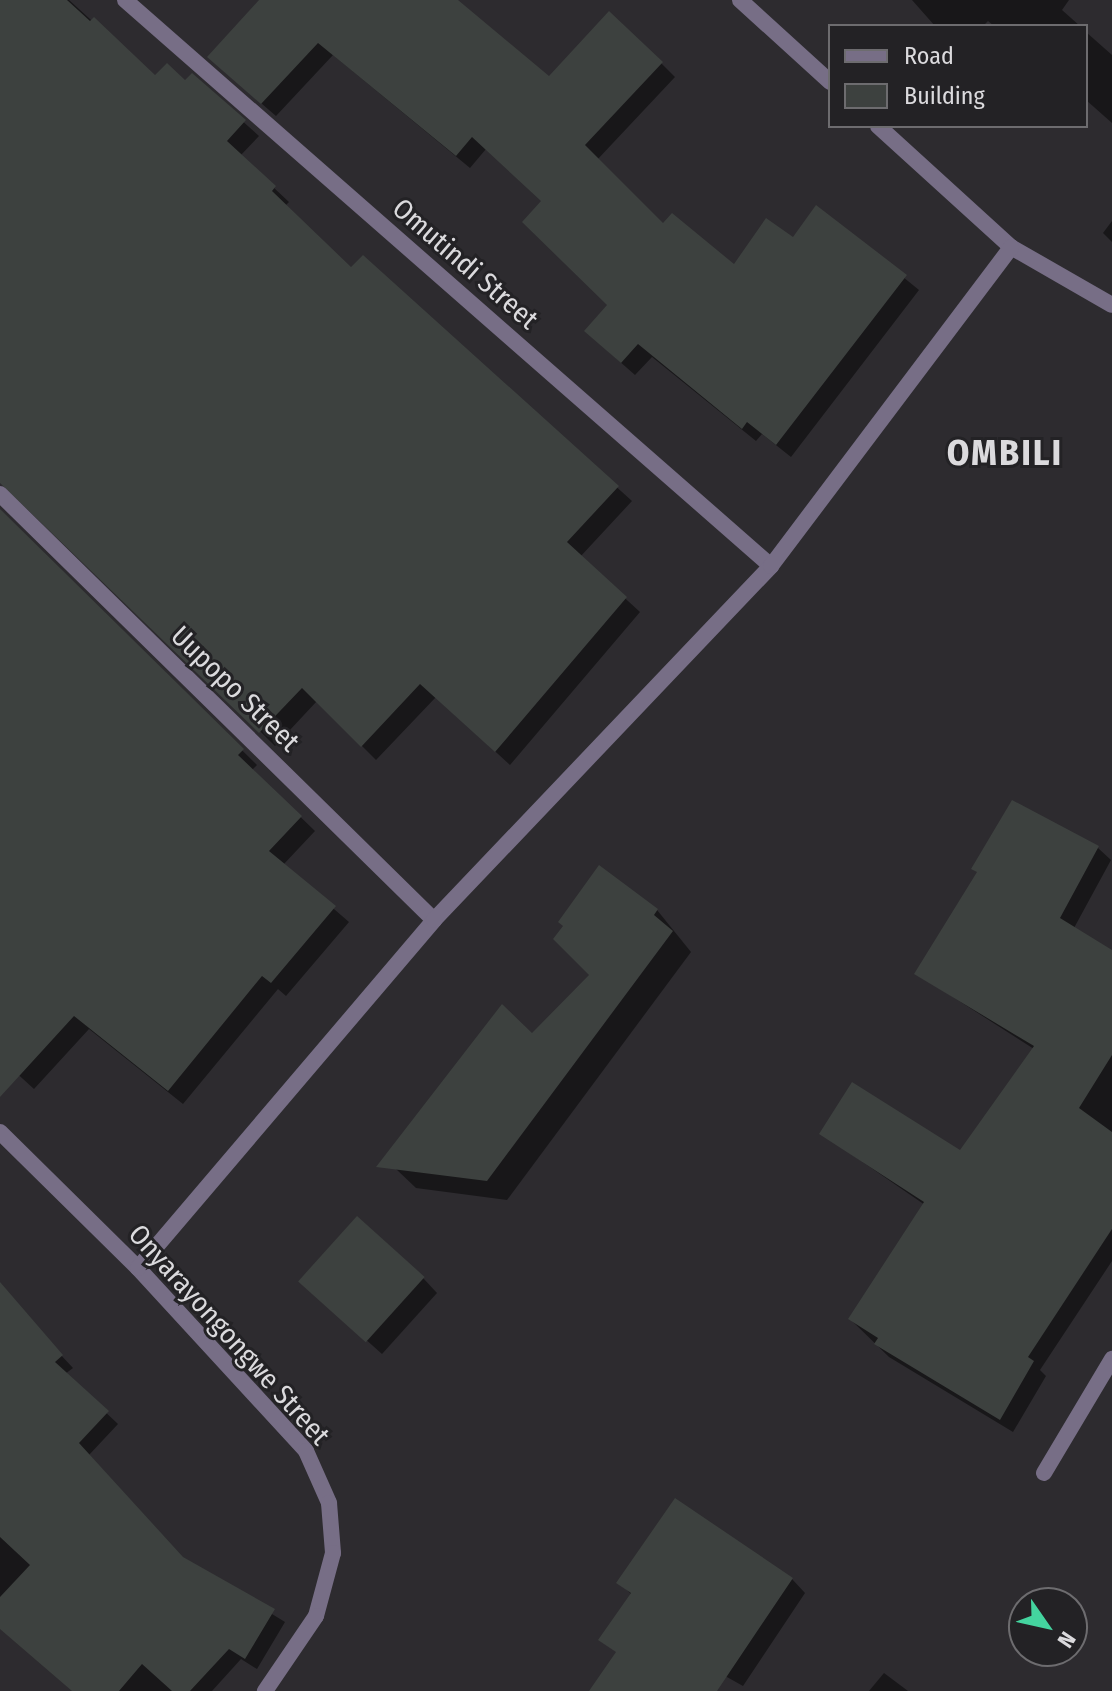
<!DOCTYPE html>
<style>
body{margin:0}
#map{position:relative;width:1112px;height:1691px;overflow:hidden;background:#2d2b2f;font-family:"Fira Sans Condensed",sans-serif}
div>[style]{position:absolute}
.shadow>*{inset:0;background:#0007}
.building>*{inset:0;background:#3d413f;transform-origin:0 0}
.minor>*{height:16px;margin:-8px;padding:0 8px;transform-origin:8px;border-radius:8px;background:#776e86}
span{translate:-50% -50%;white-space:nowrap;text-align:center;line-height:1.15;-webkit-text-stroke:6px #232225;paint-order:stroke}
.street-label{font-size:28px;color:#dbdadd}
.district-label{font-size:36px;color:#dbdadd;font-weight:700;letter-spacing:2px}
.legend{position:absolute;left:828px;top:24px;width:260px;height:104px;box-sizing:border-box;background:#232225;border:2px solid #6d6c6f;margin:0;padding:10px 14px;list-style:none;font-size:24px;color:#dbdadd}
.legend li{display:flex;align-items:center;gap:16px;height:40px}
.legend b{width:40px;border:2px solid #6d6c6f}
.north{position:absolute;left:1008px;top:1587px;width:80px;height:80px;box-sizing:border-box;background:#232225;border:2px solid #6d6c6f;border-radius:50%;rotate:124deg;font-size:22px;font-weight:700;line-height:32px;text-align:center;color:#dbdadd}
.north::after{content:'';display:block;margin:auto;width:28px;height:36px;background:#44d49f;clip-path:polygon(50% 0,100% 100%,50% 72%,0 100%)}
</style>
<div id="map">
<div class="shadow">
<i style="clip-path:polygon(0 0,69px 0,155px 78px,185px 83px,192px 76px,259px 136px,240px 156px,289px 202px,285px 206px,351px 269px,363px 258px,632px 501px,580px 557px,640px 612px,510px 765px,436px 697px,376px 760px,317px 701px,275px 746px,143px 616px,0 427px)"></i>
<i style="clip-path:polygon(262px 0,453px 0,549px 79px,661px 63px,675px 77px,597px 160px,663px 226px,734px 267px,794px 239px,817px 207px,919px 290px,791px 457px,762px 434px,756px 441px,652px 357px,635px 375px,610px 353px,610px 305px,544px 202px,486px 149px,470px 168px,333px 55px,276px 116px,223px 70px)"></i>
<i style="clip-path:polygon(912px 0,1069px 0,1062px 10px,1080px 26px,994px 26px,988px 21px,983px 26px,935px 26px)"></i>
<i style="clip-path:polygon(1086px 32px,1112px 55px,1112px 123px,1086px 100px)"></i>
<i style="clip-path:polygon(1112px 221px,1112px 242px,1103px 233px)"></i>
<i style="clip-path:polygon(0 539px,125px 635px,257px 765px,252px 770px,315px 831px,283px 865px,349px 922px,286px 996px,278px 989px,183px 1104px,89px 1029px,34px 1089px,0 1058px)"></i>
<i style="clip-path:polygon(1098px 848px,1111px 860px,1074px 928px,1112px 952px,1112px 1261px,1040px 1370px,1046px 1376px,1013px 1432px,889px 1357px,850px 1319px,925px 1205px,822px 1134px,961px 1153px,1034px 1049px,917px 974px)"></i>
<i style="clip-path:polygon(657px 910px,691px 952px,507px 1200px,416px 1188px,396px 1169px)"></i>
<i style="clip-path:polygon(423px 1278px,437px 1293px,382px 1354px,316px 1295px)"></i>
<i style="clip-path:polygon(0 1290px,73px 1368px,65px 1374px,118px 1424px,89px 1455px,184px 1560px,285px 1622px,257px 1669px,241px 1659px,212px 1691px,73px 1691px,0 1626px)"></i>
<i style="clip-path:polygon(792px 1579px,805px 1593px,743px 1686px,634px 1625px,632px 1595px,619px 1582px)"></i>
<i style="clip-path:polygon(884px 1673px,908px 1691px,869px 1691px)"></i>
</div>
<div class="building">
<i style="clip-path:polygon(0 0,67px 0,90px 21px,94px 17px,155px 75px,167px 63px,185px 80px,192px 73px,246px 120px,227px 141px,276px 186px,272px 191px,351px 267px,363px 255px,619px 486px,567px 542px,627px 597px,495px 752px,420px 684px,361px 747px,302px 688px,259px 733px,0 483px)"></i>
<i style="clip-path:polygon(259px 0,458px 0,549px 76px,609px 11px,663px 62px,585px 145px,663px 223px,672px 213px,734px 264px,766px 218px,793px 237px,816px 205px,907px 275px,776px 445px,747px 422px,742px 429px,638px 344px,621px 363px,584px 331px,607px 305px,522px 222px,541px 201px,472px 137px,456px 156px,318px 43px,261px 104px,207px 57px)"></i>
<i style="clip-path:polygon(0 509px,244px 749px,238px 755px,302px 816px,269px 851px,336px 906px,271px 983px,262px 976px,168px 1091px,74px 1016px,0 1097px)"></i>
<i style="clip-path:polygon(1012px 800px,1099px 846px,1060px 918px,1112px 950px,1112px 1055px,1079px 1108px,1112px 1132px,1112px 1229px,1028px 1357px,1034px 1361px,1000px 1420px,874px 1344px,878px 1338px,848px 1319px,924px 1202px,819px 1134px,852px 1082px,960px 1150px,1034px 1046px,914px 974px,977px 872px,971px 869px)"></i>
<i style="clip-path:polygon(599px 865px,658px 909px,654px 915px,673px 931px,487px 1181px,376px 1167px,502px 1004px,532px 1033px,589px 975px,553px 939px,563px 926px,558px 922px)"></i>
<i style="left:357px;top:1216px;width:91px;height:88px;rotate:42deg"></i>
<i style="clip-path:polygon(0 1282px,63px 1355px,55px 1362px,109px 1411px,79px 1443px,183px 1557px,275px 1609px,245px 1659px,229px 1649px,190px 1691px,172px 1691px,142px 1664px,119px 1691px,72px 1691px,0 1629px,0 1597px,30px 1565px,0 1537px)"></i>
<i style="clip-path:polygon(675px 1498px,793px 1578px,717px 1691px,589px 1691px,616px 1652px,598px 1640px,631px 1593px,616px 1583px)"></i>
</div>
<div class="minor">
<i style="left:125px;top:0;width:859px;rotate:41.22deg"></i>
<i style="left:740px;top:0;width:122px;rotate:42.3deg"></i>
<i style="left:878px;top:126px;width:180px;rotate:42.3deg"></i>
<i style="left:1011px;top:247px;width:116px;rotate:29.9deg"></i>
<i style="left:0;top:494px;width:608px;rotate:44.47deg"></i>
<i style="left:0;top:1132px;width:194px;rotate:44.6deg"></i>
<i style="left:138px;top:1268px;width:248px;rotate:47.4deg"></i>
<i style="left:306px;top:1451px;width:57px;rotate:66.1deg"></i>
<i style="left:329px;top:1503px;width:50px;rotate:85.4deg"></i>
<i style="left:333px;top:1553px;width:65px;rotate:105.1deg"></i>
<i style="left:316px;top:1616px;width:91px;rotate:124.2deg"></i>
<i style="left:138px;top:1268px;width:457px;rotate:-49.6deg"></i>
<i style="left:434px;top:920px;width:489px;rotate:-46.4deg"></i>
<i style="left:771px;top:566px;width:399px;rotate:-53deg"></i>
<i style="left:1044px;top:1473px;width:133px;rotate:-59.2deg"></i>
</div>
<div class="street-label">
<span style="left:465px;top:264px;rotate:41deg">Omutindi Street</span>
<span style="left:235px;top:689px;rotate:44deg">Uupopo Street</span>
<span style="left:229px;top:1335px;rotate:48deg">Onyarayongongwe Street</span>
</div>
<div class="district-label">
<span style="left:1005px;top:454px">OMBILI</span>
</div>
<ul class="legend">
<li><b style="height:10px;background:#776e86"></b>Road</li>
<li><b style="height:22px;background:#3d413f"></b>Building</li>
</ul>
<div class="north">N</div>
</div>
